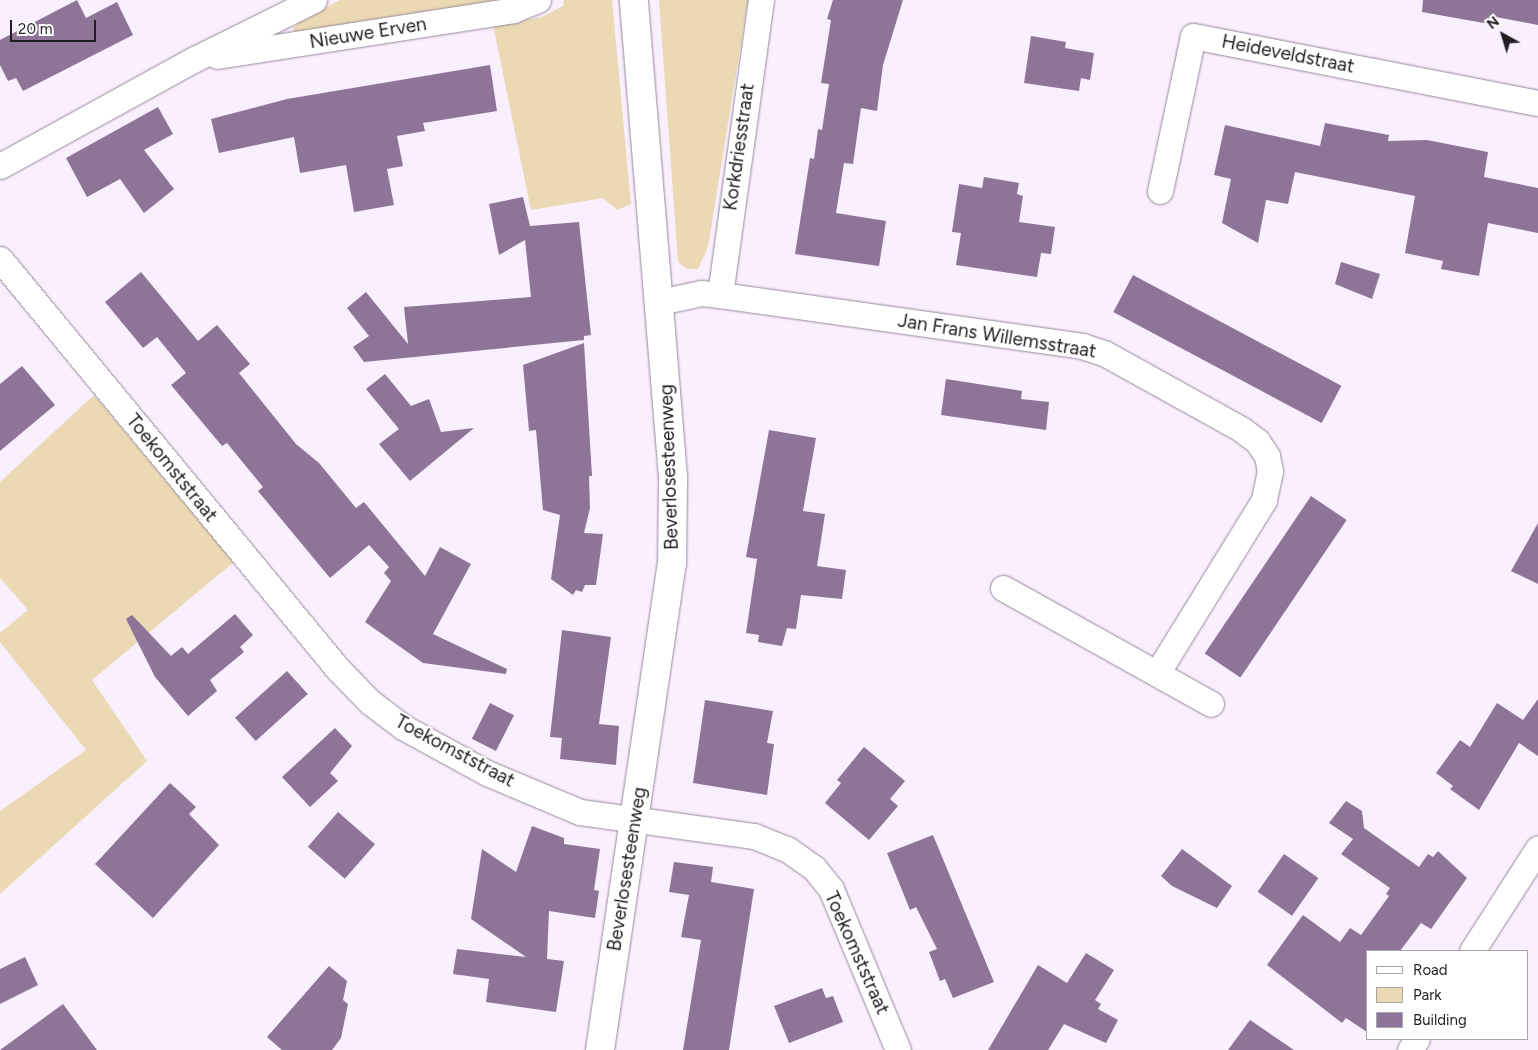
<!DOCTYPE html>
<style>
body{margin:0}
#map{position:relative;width:1538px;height:1050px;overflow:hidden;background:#faeffe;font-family:Figtree,sans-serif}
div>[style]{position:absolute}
.green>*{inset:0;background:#ead9b2}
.building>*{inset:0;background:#8e7497;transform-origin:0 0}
.roads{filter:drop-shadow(0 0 1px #958999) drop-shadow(0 0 1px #958999)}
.minor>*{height:25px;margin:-12.5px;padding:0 12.5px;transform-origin:12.5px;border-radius:12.5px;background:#fff}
.tertiary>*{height:28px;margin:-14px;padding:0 14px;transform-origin:14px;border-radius:14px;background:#fff}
span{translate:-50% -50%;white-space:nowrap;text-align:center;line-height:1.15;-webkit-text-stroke:4px #fff;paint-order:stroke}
.street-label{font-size:19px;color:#211d23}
.legend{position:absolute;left:1366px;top:950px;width:162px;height:90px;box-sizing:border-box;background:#fff;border:1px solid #a6a5a7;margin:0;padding:6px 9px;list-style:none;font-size:15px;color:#211d23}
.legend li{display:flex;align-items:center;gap:10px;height:25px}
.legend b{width:25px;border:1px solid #a6a5a7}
.north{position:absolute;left:1478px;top:10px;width:50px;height:50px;-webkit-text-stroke:4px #fff;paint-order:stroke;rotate:321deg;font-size:14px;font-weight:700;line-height:20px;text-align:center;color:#211d23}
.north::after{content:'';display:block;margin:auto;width:18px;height:22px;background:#211d23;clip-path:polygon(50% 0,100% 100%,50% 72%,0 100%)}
.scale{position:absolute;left:10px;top:20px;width:86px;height:22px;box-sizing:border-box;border:2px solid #211d23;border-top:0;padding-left:6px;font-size:15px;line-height:18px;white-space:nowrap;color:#211d23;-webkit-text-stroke:4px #fff;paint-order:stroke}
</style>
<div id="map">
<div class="green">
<i style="clip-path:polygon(340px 0,508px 0,295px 33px,293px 29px,298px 23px)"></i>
<i style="clip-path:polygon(564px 0,612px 0,631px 204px,617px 210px,603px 198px,531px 210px,493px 25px,542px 17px,563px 6px)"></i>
<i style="clip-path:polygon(659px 0,748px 0,708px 247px,698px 269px,687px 269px,678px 262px)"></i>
<i style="clip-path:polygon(94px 395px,234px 562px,92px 680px,147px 761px,0 894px,0 811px,86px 750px,0 642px,0 633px,28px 610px,0 578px,0 482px)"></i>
</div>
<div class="building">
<i style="clip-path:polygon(77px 0,86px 18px,117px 2px,133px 35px,23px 91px,16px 78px,8px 81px,0 65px,0 40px)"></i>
<i style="clip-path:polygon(833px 0,903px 0,883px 65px,877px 111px,861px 108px,853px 164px,844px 163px,836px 213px,886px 221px,879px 266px,795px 254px,810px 158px,814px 159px,818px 129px,822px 130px,829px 84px,821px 83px,831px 20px,827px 19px)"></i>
<i style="clip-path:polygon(1423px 0,1538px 0,1538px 25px,1496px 17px,1495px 25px,1422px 12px)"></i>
<i style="clip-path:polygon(1031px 36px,1066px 42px,1065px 48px,1094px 53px,1090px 80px,1081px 78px,1079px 91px,1024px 83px)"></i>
<i style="clip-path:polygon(490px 65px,497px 111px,423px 123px,425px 131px,397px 136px,403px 166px,387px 169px,394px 205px,354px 212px,346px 165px,300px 173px,294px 137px,219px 153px,211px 119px,287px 99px)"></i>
<i style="clip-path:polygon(158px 107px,173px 134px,144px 150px,174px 189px,144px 213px,120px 179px,87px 197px,66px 158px)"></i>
<i style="clip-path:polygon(1325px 123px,1389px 135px,1388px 141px,1427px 140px,1488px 152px,1484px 177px,1538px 188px,1538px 233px,1488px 223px,1479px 276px,1441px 269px,1443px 261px,1405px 253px,1415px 196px,1295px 172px,1288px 204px,1266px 200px,1258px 243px,1222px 223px,1231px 179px,1214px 175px,1225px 125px,1320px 146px)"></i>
<i style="clip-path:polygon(984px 177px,1019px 183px,1017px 194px,1023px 196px,1019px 222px,1055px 227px,1051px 254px,1041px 253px,1037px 277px,956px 265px,961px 233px,952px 232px,959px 184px,982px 188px)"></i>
<i style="clip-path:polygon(523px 197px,530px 226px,579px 222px,591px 335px,584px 336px,584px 340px,364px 362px,353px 347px,369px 336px,347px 308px,366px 292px,408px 344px,404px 307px,531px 297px,525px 240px,499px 255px,489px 204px)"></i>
<i style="clip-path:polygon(1341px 262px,1380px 274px,1372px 299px,1335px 284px)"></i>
<i style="clip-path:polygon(141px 272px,198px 341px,217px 325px,250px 364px,239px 373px,296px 444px,319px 463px,356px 508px,364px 502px,425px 576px,440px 547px,471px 564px,433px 634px,507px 669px,506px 674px,423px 663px,365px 622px,391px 581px,384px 573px,389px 567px,369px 545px,330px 578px,258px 491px,263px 487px,227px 443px,222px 446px,171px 385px,186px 373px,157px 337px,143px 348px,105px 302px)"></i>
<i style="left:1133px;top:275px;width:236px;height:42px;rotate:28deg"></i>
<i style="clip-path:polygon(584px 343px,592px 476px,589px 476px,590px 508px,584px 533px,603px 534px,596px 585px,585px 585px,582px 592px,576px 590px,573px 595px,551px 579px,560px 515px,543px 510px,536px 430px,529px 431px,523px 365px)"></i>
<i style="clip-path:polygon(22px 366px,55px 405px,0 451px,0 384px)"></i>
<i style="clip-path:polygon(385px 374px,411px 406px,429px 399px,441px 432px,474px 428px,410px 481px,379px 444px,399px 429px,366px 389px)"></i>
<i style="clip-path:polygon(946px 379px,1022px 391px,1021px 399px,1049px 402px,1046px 430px,941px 415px)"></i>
<i style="clip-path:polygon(769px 430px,816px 438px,803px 511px,825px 514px,817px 566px,846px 570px,842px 599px,801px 595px,796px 629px,787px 628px,782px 646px,758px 642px,759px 635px,746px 633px,757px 559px,746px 557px)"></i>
<i style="left:1311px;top:496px;width:43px;height:190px;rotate:34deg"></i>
<i style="clip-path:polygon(1538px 523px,1538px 584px,1511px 571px)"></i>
<i style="clip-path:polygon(235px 614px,253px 635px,240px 647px,244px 652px,210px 680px,217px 691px,188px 716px,155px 677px,126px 619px,132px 615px,171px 656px,182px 647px,188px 654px)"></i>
<i style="clip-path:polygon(562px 630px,611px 637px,599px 724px,619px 726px,616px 765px,560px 759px,562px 738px,550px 737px)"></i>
<i style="left:287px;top:671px;width:31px;height:70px;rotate:48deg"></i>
<i style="clip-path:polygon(1538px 699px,1538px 756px,1519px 743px,1479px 810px,1450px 789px,1453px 786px,1436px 773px,1460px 740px,1470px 747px,1497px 703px,1523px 720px)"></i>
<i style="clip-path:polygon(705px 700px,773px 711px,767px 743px,774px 744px,767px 795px,693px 783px)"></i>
<i style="left:490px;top:703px;width:27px;height:40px;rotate:27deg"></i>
<i style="clip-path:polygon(335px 728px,352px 746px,330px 773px,338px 781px,310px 807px,282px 777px)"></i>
<i style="clip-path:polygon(864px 747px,905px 781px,890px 799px,898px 806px,869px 840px,825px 803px,841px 783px,837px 780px)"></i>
<i style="clip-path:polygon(170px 783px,196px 807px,189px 814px,219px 845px,153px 918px,95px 864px)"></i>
<i style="clip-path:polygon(1346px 801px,1362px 811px,1364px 828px,1419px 867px,1428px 854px,1433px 857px,1438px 851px,1467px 878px,1431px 929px,1421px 923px,1400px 951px,1367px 951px,1367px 1032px,1346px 1018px,1342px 1023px,1267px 965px,1303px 915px,1340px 942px,1350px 928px,1361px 935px,1389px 896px,1386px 894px,1390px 888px,1341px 854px,1353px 839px,1329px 823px)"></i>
<i style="left:338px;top:812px;width:49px;height:46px;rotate:41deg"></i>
<i style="clip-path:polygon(532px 826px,564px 838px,564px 844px,600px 849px,594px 890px,599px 891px,595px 918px,549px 911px,547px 959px,564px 961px,556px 1012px,486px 1002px,489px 979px,453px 974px,457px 949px,526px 957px,471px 919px,482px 849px,516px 872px)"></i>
<i style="clip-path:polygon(933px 835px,994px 982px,953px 998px,945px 979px,940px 981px,929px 952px,937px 949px,916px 907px,910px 910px,887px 853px)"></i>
<i style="clip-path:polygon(1182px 849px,1232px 886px,1217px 908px,1172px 886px,1161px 876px)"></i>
<i style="left:1284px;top:854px;width:42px;height:46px;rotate:35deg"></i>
<i style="clip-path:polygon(674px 862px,713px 867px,711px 882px,754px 889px,729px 1050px,683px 1050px,701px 940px,681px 937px,689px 895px,669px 892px)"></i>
<i style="clip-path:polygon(1086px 953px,1114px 970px,1095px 1000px,1101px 1004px,1098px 1009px,1118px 1020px,1106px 1043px,1064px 1024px,1048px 1050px,988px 1050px,1038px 965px,1067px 983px)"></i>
<i style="clip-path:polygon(25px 957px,38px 985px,0 1004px,0 969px)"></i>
<i style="clip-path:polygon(329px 966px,347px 981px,343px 1000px,348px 1004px,341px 1038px,332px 1050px,282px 1050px,267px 1037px)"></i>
<i style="clip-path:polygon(822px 988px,826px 998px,833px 996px,843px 1022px,789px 1043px,774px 1006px)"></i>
<i style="clip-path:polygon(63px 1004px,97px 1050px,0 1050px)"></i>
<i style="clip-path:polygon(1250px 1020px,1294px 1050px,1228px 1050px)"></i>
</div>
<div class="roads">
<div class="minor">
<i style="left:217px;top:56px;width:300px;rotate:-8.8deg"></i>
<i style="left:513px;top:10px;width:27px;rotate:-22deg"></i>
<i style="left:0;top:166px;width:222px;rotate:-28.8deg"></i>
<i style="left:195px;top:59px;width:133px;rotate:-26.4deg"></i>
<i style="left:1160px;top:191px;width:158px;rotate:-78deg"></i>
<i style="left:1193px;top:36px;width:351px;rotate:11deg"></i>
<i style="left:0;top:259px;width:530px;rotate:50.51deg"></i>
<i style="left:337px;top:668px;width:47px;rotate:45.9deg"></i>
<i style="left:370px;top:702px;width:41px;rotate:37.1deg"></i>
<i style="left:403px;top:727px;width:96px;rotate:28.7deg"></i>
<i style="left:487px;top:773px;width:101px;rotate:22.8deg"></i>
<i style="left:580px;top:812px;width:176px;rotate:7.9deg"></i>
<i style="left:754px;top:836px;width:35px;rotate:22deg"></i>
<i style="left:787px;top:849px;width:33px;rotate:35deg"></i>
<i style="left:814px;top:868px;width:27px;rotate:51deg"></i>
<i style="left:831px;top:889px;width:174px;rotate:67.4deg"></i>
<i style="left:720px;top:295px;width:298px;rotate:-82.1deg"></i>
<i style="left:660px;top:302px;width:42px;rotate:-12.4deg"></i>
<i style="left:701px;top:293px;width:19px;rotate:6deg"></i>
<i style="left:720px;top:295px;width:366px;rotate:8deg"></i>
<i style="left:1082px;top:346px;width:23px;rotate:18deg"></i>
<i style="left:1104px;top:353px;width:157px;rotate:29deg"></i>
<i style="left:1241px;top:429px;width:20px;rotate:37deg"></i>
<i style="left:1257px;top:441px;width:18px;rotate:56deg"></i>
<i style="left:1267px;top:456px;width:15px;rotate:79deg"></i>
<i style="left:1270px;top:471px;width:30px;rotate:102deg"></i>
<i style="left:1264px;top:500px;width:203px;rotate:121.7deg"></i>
<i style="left:1003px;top:588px;width:238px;rotate:29.1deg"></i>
<i style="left:1472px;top:951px;width:122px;rotate:-57.3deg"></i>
<i style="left:1410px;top:1050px;width:13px;rotate:-58deg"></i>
</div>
<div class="tertiary">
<i style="left:600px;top:1050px;width:491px;rotate:-81.6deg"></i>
<i style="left:672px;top:564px;width:87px;rotate:-89.3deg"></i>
<i style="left:673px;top:477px;width:479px;rotate:-94.7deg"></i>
</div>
</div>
<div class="street-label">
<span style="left:368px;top:33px;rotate:-9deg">Nieuwe Erven</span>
<span style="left:1288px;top:54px;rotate:11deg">Heideveldstraat</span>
<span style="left:739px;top:147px;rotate:-82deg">Korkdriesstraat</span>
<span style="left:997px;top:336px;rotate:9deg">Jan Frans Willemsstraat</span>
<span style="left:669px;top:467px;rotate:-92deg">Beverlosesteenweg</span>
<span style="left:172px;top:468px;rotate:51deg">Toekomststraat</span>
<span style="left:455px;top:751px;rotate:28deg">Toekomststraat</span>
<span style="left:627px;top:869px;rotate:-81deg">Beverlosesteenweg</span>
<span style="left:857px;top:953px;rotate:66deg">Toekomststraat</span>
</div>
<ul class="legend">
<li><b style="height:6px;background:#fff"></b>Road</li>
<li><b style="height:14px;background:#ead9b2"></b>Park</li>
<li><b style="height:14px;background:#8e7497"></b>Building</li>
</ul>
<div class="north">N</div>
<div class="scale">20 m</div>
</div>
